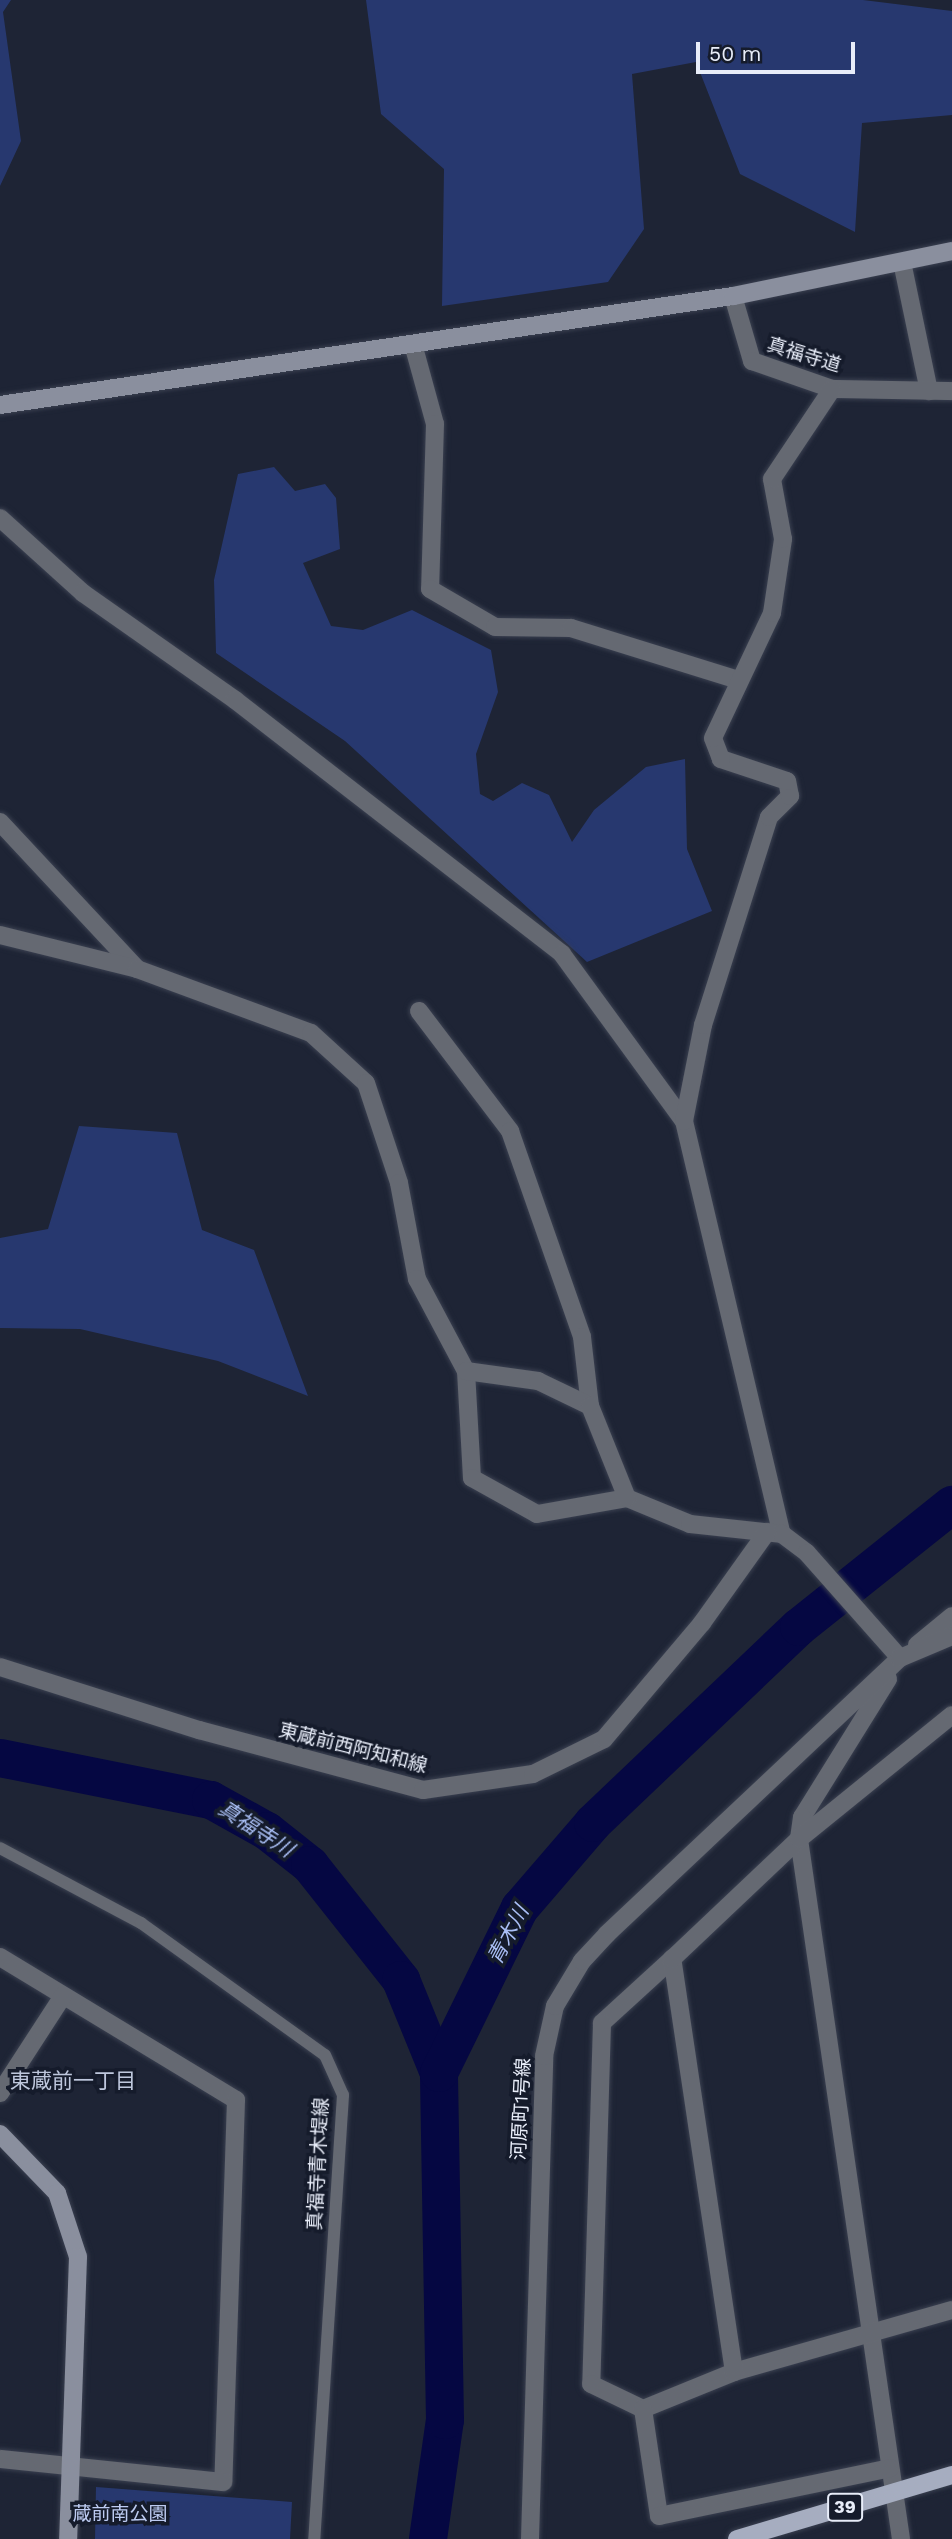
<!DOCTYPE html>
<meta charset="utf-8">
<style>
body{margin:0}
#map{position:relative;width:952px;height:2539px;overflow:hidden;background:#1e2435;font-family:"Work Sans","Noto Sans JP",sans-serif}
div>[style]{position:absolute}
.green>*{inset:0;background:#27386f}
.river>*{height:38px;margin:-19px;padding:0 19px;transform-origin:19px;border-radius:19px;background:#050742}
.roads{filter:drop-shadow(0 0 2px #3a4050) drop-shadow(0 0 2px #3a4050)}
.lane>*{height:12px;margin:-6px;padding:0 6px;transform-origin:6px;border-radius:6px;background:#656972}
.street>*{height:18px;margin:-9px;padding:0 9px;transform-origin:9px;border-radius:9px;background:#656972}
.secondary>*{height:18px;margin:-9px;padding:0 9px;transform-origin:9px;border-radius:9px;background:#8a8f9e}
.primary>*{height:18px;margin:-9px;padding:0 9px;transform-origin:9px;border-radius:9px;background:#a6adc0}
span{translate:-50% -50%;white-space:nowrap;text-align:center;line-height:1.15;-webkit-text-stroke:7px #151b2b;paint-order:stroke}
.shield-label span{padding:2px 5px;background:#151b2b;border:2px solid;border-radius:5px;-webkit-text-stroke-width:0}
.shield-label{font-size:18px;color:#e8edf9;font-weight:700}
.street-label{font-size:19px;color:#e8edf9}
.park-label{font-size:19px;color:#bdcbf1}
.water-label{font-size:21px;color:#aabff6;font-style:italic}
.neighbourhood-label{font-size:21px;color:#bec7dd}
.scale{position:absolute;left:696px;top:42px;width:159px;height:32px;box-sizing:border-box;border:4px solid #e8edf9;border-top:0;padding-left:9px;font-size:21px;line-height:24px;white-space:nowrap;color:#e8edf9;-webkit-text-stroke:5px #151b2b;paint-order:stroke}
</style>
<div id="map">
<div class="green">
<i style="clip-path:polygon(0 0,11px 0,3px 12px,21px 141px,0 186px)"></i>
<i style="clip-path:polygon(366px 0,863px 0,952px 11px,952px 115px,862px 123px,855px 232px,740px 174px,696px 62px,632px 74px,644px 229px,608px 282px,442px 306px,444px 169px,381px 114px)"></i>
<i style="clip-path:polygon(274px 467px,295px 491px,325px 484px,336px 498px,340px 549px,303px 563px,331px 626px,363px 630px,412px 610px,491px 650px,498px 692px,476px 754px,480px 794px,493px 801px,522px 783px,549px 795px,572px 842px,594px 810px,646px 767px,685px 759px,687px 849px,712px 911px,587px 962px,345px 741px,216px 653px,214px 580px,238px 474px)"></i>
<i style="clip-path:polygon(79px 1126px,177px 1133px,202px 1230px,254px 1250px,308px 1396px,218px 1361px,80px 1329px,0 1328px,0 1238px,48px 1229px)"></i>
<i style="clip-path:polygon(96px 2487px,292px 2502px,290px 2539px,95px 2539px)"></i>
</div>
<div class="river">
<i style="left:0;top:1758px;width:215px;rotate:11.3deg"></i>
<i style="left:211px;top:1800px;width:64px;rotate:29deg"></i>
<i style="left:267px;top:1831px;width:55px;rotate:38.3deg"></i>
<i style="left:310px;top:1865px;width:147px;rotate:51.6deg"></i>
<i style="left:401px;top:1980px;width:100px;rotate:67.8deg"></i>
<i style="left:428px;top:2539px;width:120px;rotate:-81.9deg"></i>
<i style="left:445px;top:2420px;width:347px;rotate:-91deg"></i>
<i style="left:439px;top:2073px;width:184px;rotate:-63.9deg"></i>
<i style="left:520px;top:1908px;width:112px;rotate:-49.3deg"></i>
<i style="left:593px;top:1823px;width:284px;rotate:-43.6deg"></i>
<i style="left:799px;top:1627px;width:196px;rotate:-38.6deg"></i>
</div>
<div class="roads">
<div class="lane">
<i style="left:0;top:1848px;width:160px;rotate:28deg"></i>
<i style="left:141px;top:1923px;width:226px;rotate:35.7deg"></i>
<i style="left:325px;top:2055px;width:44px;rotate:65.8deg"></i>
<i style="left:343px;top:2095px;width:445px;rotate:93.7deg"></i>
</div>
<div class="street">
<i style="left:902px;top:262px;width:132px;rotate:78.2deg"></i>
<i style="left:733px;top:296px;width:68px;rotate:73.7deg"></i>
<i style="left:752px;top:361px;width:85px;rotate:19.3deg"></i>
<i style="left:832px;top:389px;width:120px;rotate:1deg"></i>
<i style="left:413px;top:344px;width:83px;rotate:74.6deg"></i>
<i style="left:435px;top:424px;width:165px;rotate:91.7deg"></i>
<i style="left:430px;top:589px;width:75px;rotate:30.3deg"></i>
<i style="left:495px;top:627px;width:76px;rotate:0.8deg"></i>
<i style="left:571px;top:628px;width:175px;rotate:17.3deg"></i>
<i style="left:0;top:518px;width:112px;rotate:42.1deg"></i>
<i style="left:83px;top:593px;width:186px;rotate:35.1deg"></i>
<i style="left:235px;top:700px;width:414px;rotate:37.8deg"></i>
<i style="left:562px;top:954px;width:207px;rotate:53.9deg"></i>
<i style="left:684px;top:1121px;width:424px;rotate:76.7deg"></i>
<i style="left:0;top:822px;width:201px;rotate:47deg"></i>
<i style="left:0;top:935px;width:141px;rotate:13.9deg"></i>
<i style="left:137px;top:969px;width:185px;rotate:20.2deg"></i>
<i style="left:311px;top:1033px;width:74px;rotate:42.3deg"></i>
<i style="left:366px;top:1083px;width:105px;rotate:71.7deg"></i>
<i style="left:399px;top:1183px;width:98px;rotate:79.4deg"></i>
<i style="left:417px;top:1279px;width:104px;rotate:62deg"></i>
<i style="left:466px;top:1371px;width:107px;rotate:86.8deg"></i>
<i style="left:472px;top:1478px;width:74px;rotate:29deg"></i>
<i style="left:537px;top:1514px;width:91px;rotate:-10.1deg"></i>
<i style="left:627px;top:1498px;width:68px;rotate:22.4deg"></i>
<i style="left:690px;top:1524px;width:93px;rotate:6.2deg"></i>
<i style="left:782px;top:1534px;width:31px;rotate:37deg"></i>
<i style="left:807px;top:1553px;width:140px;rotate:48.5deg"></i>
<i style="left:419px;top:1011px;width:151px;rotate:52.8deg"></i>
<i style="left:510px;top:1131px;width:218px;rotate:70.7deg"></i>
<i style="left:582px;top:1337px;width:69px;rotate:83.4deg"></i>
<i style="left:684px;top:1121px;width:98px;rotate:-78.8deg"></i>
<i style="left:703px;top:1025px;width:218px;rotate:-72.4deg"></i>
<i style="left:769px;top:817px;width:30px;rotate:-45deg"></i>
<i style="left:790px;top:796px;width:15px;rotate:-101deg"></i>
<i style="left:787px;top:781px;width:70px;rotate:-161.6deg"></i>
<i style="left:721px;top:759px;width:22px;rotate:-111deg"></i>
<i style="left:713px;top:738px;width:138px;rotate:-64.7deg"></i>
<i style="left:772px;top:613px;width:75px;rotate:-81.5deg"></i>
<i style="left:783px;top:539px;width:61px;rotate:-100.4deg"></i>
<i style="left:772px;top:479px;width:108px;rotate:-56.3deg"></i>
<i style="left:466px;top:1371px;width:73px;rotate:7.9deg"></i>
<i style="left:538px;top:1381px;width:58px;rotate:25.7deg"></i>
<i style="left:590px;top:1406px;width:99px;rotate:68.1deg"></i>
<i style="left:917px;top:1645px;width:45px;rotate:-39.6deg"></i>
<i style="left:0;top:1667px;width:209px;rotate:17.6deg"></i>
<i style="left:199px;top:1730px;width:232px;rotate:15deg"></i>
<i style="left:423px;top:1790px;width:111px;rotate:-8.3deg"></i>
<i style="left:533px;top:1774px;width:79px;rotate:-26.2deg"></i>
<i style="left:604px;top:1739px;width:152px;rotate:-49.8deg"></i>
<i style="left:702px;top:1623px;width:112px;rotate:-54.5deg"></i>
<i style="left:888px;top:1679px;width:163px;rotate:121.9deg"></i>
<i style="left:802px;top:1817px;width:22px;rotate:98deg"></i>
<i style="left:799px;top:1839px;width:707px;rotate:81.71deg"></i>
<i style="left:0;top:1957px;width:276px;rotate:31.2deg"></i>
<i style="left:236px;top:2100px;width:382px;rotate:91.9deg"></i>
<i style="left:223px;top:2482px;width:224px;rotate:-174.1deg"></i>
<i style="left:672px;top:1959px;width:95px;rotate:137.6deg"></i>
<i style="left:602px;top:2023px;width:361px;rotate:91.7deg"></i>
<i style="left:591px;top:2384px;width:58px;rotate:25.7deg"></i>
<i style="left:643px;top:2409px;width:98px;rotate:-22.1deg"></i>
<i style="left:734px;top:2372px;width:227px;rotate:-15.9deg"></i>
<i style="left:0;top:2093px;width:116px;rotate:-57deg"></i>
<i style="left:734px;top:2372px;width:418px;rotate:-98.5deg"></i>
<i style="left:672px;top:1959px;width:175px;rotate:-43.4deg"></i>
<i style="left:799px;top:1839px;width:197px;rotate:-39deg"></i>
<i style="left:643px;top:2409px;width:108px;rotate:81.5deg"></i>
<i style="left:659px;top:2516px;width:236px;rotate:-11.7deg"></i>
<i style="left:530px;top:2539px;width:483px;rotate:-88.3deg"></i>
<i style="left:544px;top:2056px;width:51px;rotate:-77.6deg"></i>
<i style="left:555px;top:2006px;width:52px;rotate:-59deg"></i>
<i style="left:582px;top:1961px;width:37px;rotate:-47deg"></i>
<i style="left:607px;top:1934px;width:403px;rotate:-43.3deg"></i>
<i style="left:900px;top:1658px;width:56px;rotate:-22.9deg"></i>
</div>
<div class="secondary">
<i style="left:0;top:405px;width:741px;rotate:-8.46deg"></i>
<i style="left:733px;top:296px;width:224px;rotate:-11.6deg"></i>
<i style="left:0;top:2134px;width:82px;rotate:46deg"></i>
<i style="left:57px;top:2193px;width:67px;rotate:71.8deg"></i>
<i style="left:78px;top:2257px;width:282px;rotate:92deg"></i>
</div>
<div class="primary">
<i style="left:737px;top:2539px;width:224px;rotate:-16.6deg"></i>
</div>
</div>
<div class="shield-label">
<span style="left:845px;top:2507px">39</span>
</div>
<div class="street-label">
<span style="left:804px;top:355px;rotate:17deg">真福寺道</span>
<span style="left:353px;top:1748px;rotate:14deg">東蔵前西阿知和線</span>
<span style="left:521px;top:2109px;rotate:-87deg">河原町1号線</span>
<span style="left:318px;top:2164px;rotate:-87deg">真福寺青木堤線</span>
</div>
<div class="park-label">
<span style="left:120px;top:2514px">蔵前南公園</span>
</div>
<div class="water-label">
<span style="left:256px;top:1829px;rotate:33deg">真福寺川</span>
<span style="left:508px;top:1935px;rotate:-62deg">青木川</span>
</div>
<div class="neighbourhood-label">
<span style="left:73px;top:2081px">東蔵前一丁目</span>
</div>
<div class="scale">50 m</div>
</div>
